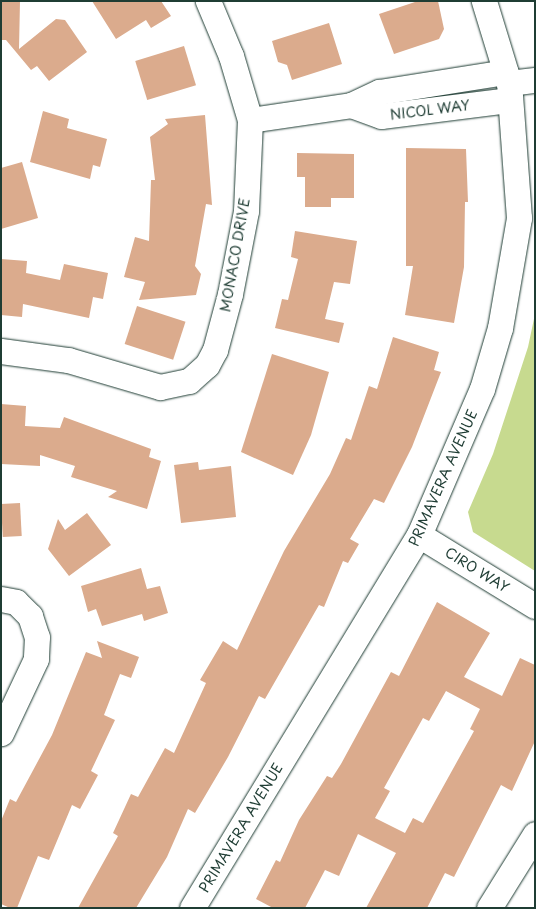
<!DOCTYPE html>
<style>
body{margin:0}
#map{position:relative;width:536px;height:909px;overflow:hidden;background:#fff;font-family:"Playpen Sans",sans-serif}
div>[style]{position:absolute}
.green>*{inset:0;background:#c7da8f}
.building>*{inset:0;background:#dbab8d;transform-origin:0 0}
.roads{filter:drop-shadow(0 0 1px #1f3d34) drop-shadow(0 0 1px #1f3d34)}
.minor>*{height:25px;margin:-12.5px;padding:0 12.5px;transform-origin:12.5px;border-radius:12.5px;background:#fff}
span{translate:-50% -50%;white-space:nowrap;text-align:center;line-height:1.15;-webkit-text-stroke:4.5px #fff;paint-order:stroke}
.street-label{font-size:14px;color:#1f3d34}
.frame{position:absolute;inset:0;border:2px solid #1f3d34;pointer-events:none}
</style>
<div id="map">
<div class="green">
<i style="clip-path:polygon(535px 314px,535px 571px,473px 532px,468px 512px,493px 454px,528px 347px)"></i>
</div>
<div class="building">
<i style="clip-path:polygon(1px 1px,20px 1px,19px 49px,56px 19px,65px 20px,87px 52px,49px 81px,37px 66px,31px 70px,6px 40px,1px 40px)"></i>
<i style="clip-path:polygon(92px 1px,161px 1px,171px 16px,151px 28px,146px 20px,116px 39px)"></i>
<i style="clip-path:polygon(418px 1px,438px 1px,444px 29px,439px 39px,394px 54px,379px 14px)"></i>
<i style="clip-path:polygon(329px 23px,342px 64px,292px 80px,287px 65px,278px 62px,272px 41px)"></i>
<i style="left:184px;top:46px;width:41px;height:51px;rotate:73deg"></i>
<i style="clip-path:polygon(43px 111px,69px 119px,67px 128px,107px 139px,100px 167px,93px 165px,90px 179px,30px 162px)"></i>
<i style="clip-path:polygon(205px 115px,212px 205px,206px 204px,195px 266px,201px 274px,196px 295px,139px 300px,145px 282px,124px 277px,135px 237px,149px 241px,151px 180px,155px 180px,150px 137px,168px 124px,165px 119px)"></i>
<i style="clip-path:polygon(406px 148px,466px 149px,468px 202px,465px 202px,464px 267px,454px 323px,405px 315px,413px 266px,406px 266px)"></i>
<i style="clip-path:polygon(297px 153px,354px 154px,354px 198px,331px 198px,331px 207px,305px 207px,305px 177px,297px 177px)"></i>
<i style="clip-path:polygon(22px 162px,38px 218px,1px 229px,1px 168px)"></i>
<i style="clip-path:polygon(295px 231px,357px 241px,350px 284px,334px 282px,325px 319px,344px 323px,339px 343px,275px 328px,282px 299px,288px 300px,298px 259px,291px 257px)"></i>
<i style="clip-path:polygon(1px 259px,27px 261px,26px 273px,60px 280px,64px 264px,108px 273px,103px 299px,93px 297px,89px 318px,23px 304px,22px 317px,1px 315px)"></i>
<i style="left:137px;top:306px;width:51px;height:40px;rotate:18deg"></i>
<i style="clip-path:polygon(393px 337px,439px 352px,434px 370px,441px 372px,412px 447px,384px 503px,374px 499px,350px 539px,359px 544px,348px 563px,343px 561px,324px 607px,319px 605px,265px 699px,259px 696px,228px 757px,195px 813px,188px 809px,167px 857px,136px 908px,78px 908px,118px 836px,113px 833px,131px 794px,138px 797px,165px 748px,174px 753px,206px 683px,200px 680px,223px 641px,237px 650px,284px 551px,330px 474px,346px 438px,351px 440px,369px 386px,377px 389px)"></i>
<i style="clip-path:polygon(272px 354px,329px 372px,311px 435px,293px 475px,241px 452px)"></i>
<i style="clip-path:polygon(1px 404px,26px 406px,25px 426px,60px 428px,64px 417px,151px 449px,149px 457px,161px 461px,147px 509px,108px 497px,117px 491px,71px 477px,75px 466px,40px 455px,40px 466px,1px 464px)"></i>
<i style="clip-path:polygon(198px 462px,199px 470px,231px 466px,236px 517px,181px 523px,174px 465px)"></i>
<i style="left:20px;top:503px;width:33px;height:19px;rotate:87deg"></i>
<i style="clip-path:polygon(87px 513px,111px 545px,69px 576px,48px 549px,58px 519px,65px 530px)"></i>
<i style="clip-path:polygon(141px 568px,147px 589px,160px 586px,168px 613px,144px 621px,142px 614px,102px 626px,96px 609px,88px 612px,81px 586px)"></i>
<i style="clip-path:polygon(evenodd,437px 602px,490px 633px,464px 677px,502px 696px,520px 658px,535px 665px,535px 741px,512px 791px,501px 785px,454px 877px,445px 873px,427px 908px,366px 908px,396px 853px,358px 834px,339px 876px,325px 870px,305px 908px,273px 908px,256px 899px,276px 860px,280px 862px,299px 820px,327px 776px,332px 778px,341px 764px,391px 672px,399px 676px,437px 602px,446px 691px,480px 709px,470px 729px,474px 731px,423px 823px,413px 818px,405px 833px,375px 818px,390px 791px,384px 788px,423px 718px,429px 721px,446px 691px)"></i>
<i style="clip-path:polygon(97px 641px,139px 657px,131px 678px,120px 674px,104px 715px,115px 720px,91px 771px,98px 775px,80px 809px,72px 805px,49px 860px,38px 856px,17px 908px,10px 908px,1px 904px,1px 821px,10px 799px,16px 802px,52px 735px,86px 652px,102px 658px)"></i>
</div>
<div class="roads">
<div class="minor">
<i style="left:509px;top:83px;width:26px;rotate:-7deg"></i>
<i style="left:351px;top:105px;width:32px;rotate:20deg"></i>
<i style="left:381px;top:116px;width:130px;rotate:-7.1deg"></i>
<i style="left:250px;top:120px;width:102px;rotate:-8.4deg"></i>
<i style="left:351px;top:105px;width:31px;rotate:-25deg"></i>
<i style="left:379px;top:92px;width:128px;rotate:-9deg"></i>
<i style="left:1px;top:351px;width:68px;rotate:7.7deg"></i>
<i style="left:68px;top:360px;width:96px;rotate:16.4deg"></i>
<i style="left:160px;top:387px;width:30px;rotate:-12deg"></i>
<i style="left:189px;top:381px;width:24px;rotate:-42deg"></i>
<i style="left:207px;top:365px;width:17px;rotate:-62deg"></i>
<i style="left:215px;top:350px;width:58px;rotate:-75deg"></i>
<i style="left:230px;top:294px;width:85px;rotate:-79.1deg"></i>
<i style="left:246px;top:211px;width:91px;rotate:-87.5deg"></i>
<i style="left:250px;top:120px;width:67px;rotate:-106.5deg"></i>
<i style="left:231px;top:56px;width:60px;rotate:-112.7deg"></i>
<i style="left:419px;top:535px;width:136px;rotate:31.5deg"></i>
<i style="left:1px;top:599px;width:15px;rotate:11deg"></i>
<i style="left:16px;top:602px;width:20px;rotate:45deg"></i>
<i style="left:30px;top:616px;width:22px;rotate:72deg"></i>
<i style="left:37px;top:637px;width:22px;rotate:93deg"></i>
<i style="left:36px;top:659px;width:82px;rotate:115.3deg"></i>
<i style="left:192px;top:908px;width:437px;rotate:-58.7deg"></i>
<i style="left:419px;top:535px;width:159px;rotate:-66.7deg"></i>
<i style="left:482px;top:389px;width:64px;rotate:-73.6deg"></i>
<i style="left:500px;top:328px;width:112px;rotate:-80.2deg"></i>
<i style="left:519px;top:218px;width:135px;rotate:-94.2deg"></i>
<i style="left:509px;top:83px;width:86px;rotate:-107deg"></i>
<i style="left:489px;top:908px;width:87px;rotate:-58.1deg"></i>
</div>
</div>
<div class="street-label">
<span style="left:430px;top:110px;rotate:-7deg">NICOL WAY</span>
<span style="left:235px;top:255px;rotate:-80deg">MONACO DRIVE</span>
<span style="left:443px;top:478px;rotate:-66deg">PRIMAVERA AVENUE</span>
<span style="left:477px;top:570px;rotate:32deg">CIRO WAY</span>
<span style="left:241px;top:828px;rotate:-59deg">PRIMAVERA AVENUE</span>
</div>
<div class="frame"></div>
</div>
